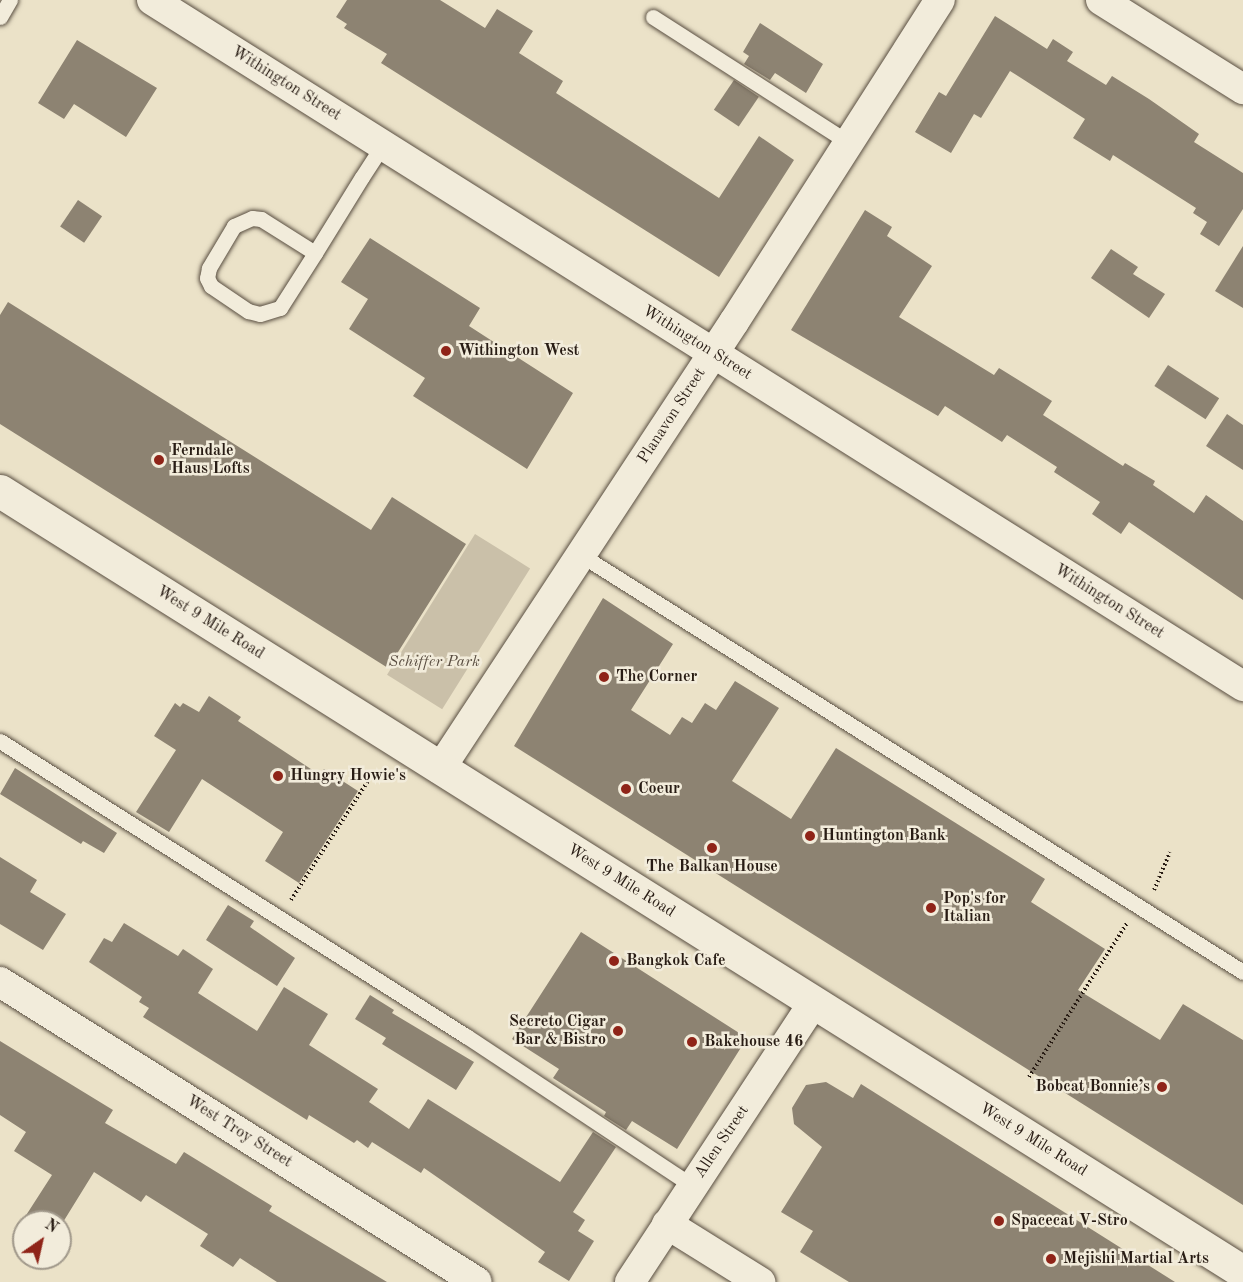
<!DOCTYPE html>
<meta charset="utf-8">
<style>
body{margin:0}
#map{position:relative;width:1243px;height:1282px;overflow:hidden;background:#ebe2c8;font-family:"Old Standard TT",serif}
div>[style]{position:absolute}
.green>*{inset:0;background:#cac0a9;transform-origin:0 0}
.building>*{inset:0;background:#8d8372;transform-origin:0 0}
.path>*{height:4px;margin-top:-2px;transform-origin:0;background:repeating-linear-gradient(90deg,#281c14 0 1.5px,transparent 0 4.5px)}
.roads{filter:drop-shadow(0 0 2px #594e41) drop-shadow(0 0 2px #594e41)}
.lane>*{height:15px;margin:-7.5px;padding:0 7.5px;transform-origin:7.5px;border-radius:7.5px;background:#f2ecdb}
.street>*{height:30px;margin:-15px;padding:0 15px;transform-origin:15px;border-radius:15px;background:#f2ecdb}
.secondary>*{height:33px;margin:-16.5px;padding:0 16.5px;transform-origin:16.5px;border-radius:16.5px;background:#f2ecdb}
.dots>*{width:16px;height:16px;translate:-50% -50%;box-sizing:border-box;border:3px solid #f2ecdb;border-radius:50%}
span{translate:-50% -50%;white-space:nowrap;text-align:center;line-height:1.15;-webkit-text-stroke:5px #f2ecdb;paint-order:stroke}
.street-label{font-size:16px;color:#281c14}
.poi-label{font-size:16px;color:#281c14;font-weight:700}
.left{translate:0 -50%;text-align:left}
.right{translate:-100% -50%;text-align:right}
.park-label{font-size:16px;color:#594d41;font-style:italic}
.north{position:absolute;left:12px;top:1210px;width:60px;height:60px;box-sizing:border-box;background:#f2ecdb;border:2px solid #a1998b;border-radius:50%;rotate:34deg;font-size:16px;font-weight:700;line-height:24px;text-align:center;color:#281c14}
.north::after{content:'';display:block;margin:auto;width:21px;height:27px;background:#8f2418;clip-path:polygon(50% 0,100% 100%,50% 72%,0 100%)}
</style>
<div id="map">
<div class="green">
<i style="left:475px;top:534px;width:65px;height:166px;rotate:32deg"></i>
</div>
<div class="building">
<i style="clip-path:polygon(347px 0,440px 0,485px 28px,497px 9px,533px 31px,519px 53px,563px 81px,556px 93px,719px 198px,759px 136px,794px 160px,719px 277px,381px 63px,387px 54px,344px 28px,347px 24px,336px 17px)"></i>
<i style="clip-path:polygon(995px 16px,1047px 49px,1053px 39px,1073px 52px,1067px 61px,1106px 85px,1112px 76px,1149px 99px,1199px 134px,1194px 142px,1243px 173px,1243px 209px,1219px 246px,1200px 234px,1207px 222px,1193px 213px,1196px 208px,1113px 155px,1110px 161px,1073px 138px,1085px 119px,1010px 71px,981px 118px,974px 114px,951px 153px,915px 132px,939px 92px,946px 96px)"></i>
<i style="clip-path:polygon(760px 23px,823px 64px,806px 93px,775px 73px,770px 80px,744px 64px,749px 56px,743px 52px)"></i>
<i style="clip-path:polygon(77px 40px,157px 88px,126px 137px,74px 104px,64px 119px,38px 103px)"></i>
<i style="left:734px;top:80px;width:30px;height:36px;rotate:34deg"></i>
<i style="left:78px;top:200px;width:29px;height:32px;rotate:34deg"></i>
<i style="clip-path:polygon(865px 210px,892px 227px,887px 236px,932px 266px,899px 317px,994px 375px,999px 368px,1052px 401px,1043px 415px,1123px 466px,1125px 463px,1155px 481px,1153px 485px,1194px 513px,1206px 495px,1243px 521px,1243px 600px,1129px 522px,1121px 534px,1092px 514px,1100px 502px,1054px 472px,1057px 467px,1007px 435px,1002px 442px,945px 406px,938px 416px,791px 330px)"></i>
<i style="clip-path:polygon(370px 238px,480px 308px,469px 326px,573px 393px,527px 469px,413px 396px,425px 378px,349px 329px,368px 299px,341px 282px)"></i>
<i style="clip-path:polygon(1243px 246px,1243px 308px,1215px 291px)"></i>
<i style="clip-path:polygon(1111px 249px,1138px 267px,1133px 274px,1165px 294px,1149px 318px,1091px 278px)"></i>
<i style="clip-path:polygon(8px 302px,371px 530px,392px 497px,466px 544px,388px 668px,0 424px,0 315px)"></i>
<i style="left:1168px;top:365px;width:61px;height:25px;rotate:33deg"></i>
<i style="clip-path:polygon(1227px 414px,1243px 425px,1243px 470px,1206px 446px)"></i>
<i style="clip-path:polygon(603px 598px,673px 644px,631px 710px,670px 735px,682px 717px,692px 723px,705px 703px,716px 710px,735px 681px,779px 708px,732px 781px,791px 819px,836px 748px,1045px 879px,1031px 902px,1105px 949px,1078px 990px,1160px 1040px,1183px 1004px,1243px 1040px,1243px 1205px,514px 746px)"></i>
<i style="clip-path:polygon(209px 696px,241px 717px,238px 721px,320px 775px,324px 769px,358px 791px,299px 883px,265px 861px,283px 832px,202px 779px,169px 832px,136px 812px,176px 750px,154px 736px,175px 703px,180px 707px,183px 703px,199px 712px)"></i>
<i style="clip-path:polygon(15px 768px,117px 833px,104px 853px,83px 841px,81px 844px,0 794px)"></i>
<i style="clip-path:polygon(0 857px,37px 880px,30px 892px,66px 914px,43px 950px,0 924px)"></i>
<i style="clip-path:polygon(228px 905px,254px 921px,250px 927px,295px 958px,277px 986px,206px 940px)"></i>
<i style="clip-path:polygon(124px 923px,178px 956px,183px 949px,213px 969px,198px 993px,257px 1031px,284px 987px,328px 1014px,309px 1045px,378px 1089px,369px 1102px,409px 1129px,428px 1099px,560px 1182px,593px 1132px,616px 1147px,573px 1212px,585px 1220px,578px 1231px,594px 1241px,569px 1281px,538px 1262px,545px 1252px,424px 1168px,421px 1173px,372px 1142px,368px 1148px,357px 1140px,354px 1143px,309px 1115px,307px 1120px,143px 1017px,149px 1008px,139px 1002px,142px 997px,89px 962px,104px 938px,112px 942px)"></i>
<i style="clip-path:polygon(581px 932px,747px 1038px,677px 1149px,632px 1121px,626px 1130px,604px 1116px,606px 1112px,553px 1078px,559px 1069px,512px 1039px)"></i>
<i style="clip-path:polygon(370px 995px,394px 1010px,392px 1013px,474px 1062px,456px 1090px,382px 1044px,386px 1038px,355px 1019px)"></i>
<i style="clip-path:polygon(0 1041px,113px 1110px,105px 1123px,176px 1164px,184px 1152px,272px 1206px,269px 1211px,387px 1282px,277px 1282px,240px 1258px,233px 1267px,200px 1246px,208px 1234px,146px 1195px,141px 1202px,94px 1172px,60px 1227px,60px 1222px,27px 1222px,23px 1220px,52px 1175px,14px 1151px,26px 1132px,0 1115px)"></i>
<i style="clip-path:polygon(826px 1082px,853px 1098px,861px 1084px,1175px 1282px,849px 1282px,800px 1252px,813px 1231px,781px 1212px,822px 1147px,794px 1124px,792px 1108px,806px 1085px)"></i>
</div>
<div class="path">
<i style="left:1154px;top:890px;width:41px;rotate:-67.2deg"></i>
<i style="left:291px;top:900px;width:142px;rotate:-57.1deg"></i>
<i style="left:1029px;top:1077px;width:183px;rotate:-57.5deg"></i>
</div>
<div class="roads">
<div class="lane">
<i style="left:0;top:17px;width:20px;rotate:-60deg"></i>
<i style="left:653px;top:17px;width:232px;rotate:32.7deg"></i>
<i style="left:315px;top:253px;width:64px;rotate:-147.8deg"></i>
<i style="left:261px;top:219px;width:9px;rotate:-174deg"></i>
<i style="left:252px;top:218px;width:20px;rotate:156deg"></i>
<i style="left:234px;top:226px;width:49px;rotate:120.8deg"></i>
<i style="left:209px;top:268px;width:10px;rotate:101deg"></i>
<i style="left:207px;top:278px;width:9px;rotate:63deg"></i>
<i style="left:211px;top:286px;width:45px;rotate:34deg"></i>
<i style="left:248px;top:311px;width:12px;rotate:14deg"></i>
<i style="left:260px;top:314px;width:21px;rotate:-17deg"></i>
<i style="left:280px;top:308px;width:65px;rotate:-57.5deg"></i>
<i style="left:315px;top:253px;width:89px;rotate:-58.3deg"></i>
<i style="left:362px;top:177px;width:38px;rotate:-57deg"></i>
<i style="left:581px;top:555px;width:782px;rotate:32.21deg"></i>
<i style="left:0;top:741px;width:552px;rotate:32.34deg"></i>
<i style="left:466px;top:1036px;width:272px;rotate:33.5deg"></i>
</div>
<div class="street">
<i style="left:152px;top:0;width:1289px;rotate:32.16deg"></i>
<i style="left:1101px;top:0;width:168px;rotate:32.1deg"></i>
<i style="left:440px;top:769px;width:535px;rotate:-56.67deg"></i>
<i style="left:734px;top:322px;width:382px;rotate:-57.4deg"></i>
<i style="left:0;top:982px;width:563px;rotate:32.17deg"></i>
<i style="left:667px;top:1224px;width:110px;rotate:31.9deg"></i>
<i style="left:630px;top:1282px;width:335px;rotate:-56.7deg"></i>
</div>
<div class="secondary">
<i style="left:0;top:491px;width:1468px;rotate:32.14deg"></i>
</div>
</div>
<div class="dots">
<i style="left:446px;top:351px;background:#8f2418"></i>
<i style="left:159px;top:460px;background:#8f2418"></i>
<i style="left:604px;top:677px;background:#8f2418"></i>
<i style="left:278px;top:776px;background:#8f2418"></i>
<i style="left:626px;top:789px;background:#8f2418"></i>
<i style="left:810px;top:836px;background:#8f2418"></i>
<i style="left:712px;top:848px;background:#8f2418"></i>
<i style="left:931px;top:908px;background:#8f2418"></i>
<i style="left:614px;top:961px;background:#8f2418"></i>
<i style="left:618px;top:1031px;background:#8f2418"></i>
<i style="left:692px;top:1042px;background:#8f2418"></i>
<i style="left:1162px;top:1087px;background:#8f2418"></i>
<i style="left:999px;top:1221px;background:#8f2418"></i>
<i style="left:1051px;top:1259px;background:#8f2418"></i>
</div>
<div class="street-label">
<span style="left:286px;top:84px;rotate:32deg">Withington Street</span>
<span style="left:697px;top:343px;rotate:32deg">Withington Street</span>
<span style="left:672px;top:416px;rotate:-57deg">Planavon Street</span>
<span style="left:1109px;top:602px;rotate:32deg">Withington Street</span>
<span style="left:210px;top:623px;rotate:32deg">West 9 Mile Road</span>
<span style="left:621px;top:881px;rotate:32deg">West 9 Mile Road</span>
<span style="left:239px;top:1132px;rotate:32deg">West Troy Street</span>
<span style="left:1033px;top:1140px;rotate:32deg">West 9 Mile Road</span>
<span style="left:722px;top:1142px;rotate:-56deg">Allen Street</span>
</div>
<div class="poi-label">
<span class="left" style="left:458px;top:351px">Withington West</span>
<span class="left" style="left:171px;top:460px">Ferndale<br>Haus Lofts</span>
<span class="left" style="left:616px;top:677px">The Corner</span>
<span class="left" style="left:290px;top:776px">Hungry Howie's</span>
<span class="left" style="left:638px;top:789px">Coeur</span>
<span class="left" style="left:822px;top:836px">Huntington Bank</span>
<span style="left:712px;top:867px">The Balkan House</span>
<span class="left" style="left:943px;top:908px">Pop's for<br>Italian</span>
<span class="left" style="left:626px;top:961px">Bangkok Cafe</span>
<span class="right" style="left:606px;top:1031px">Secreto Cigar<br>Bar &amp; Bistro</span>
<span class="left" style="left:704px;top:1042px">Bakehouse 46</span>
<span class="right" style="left:1150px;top:1087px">Bobcat Bonnie’s</span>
<span class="left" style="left:1011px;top:1221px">Spacecat V-Stro</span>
<span class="left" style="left:1063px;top:1259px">Mejishi Martial Arts</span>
</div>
<div class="park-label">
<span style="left:434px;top:662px">Schiffer Park</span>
</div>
<div class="north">N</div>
</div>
